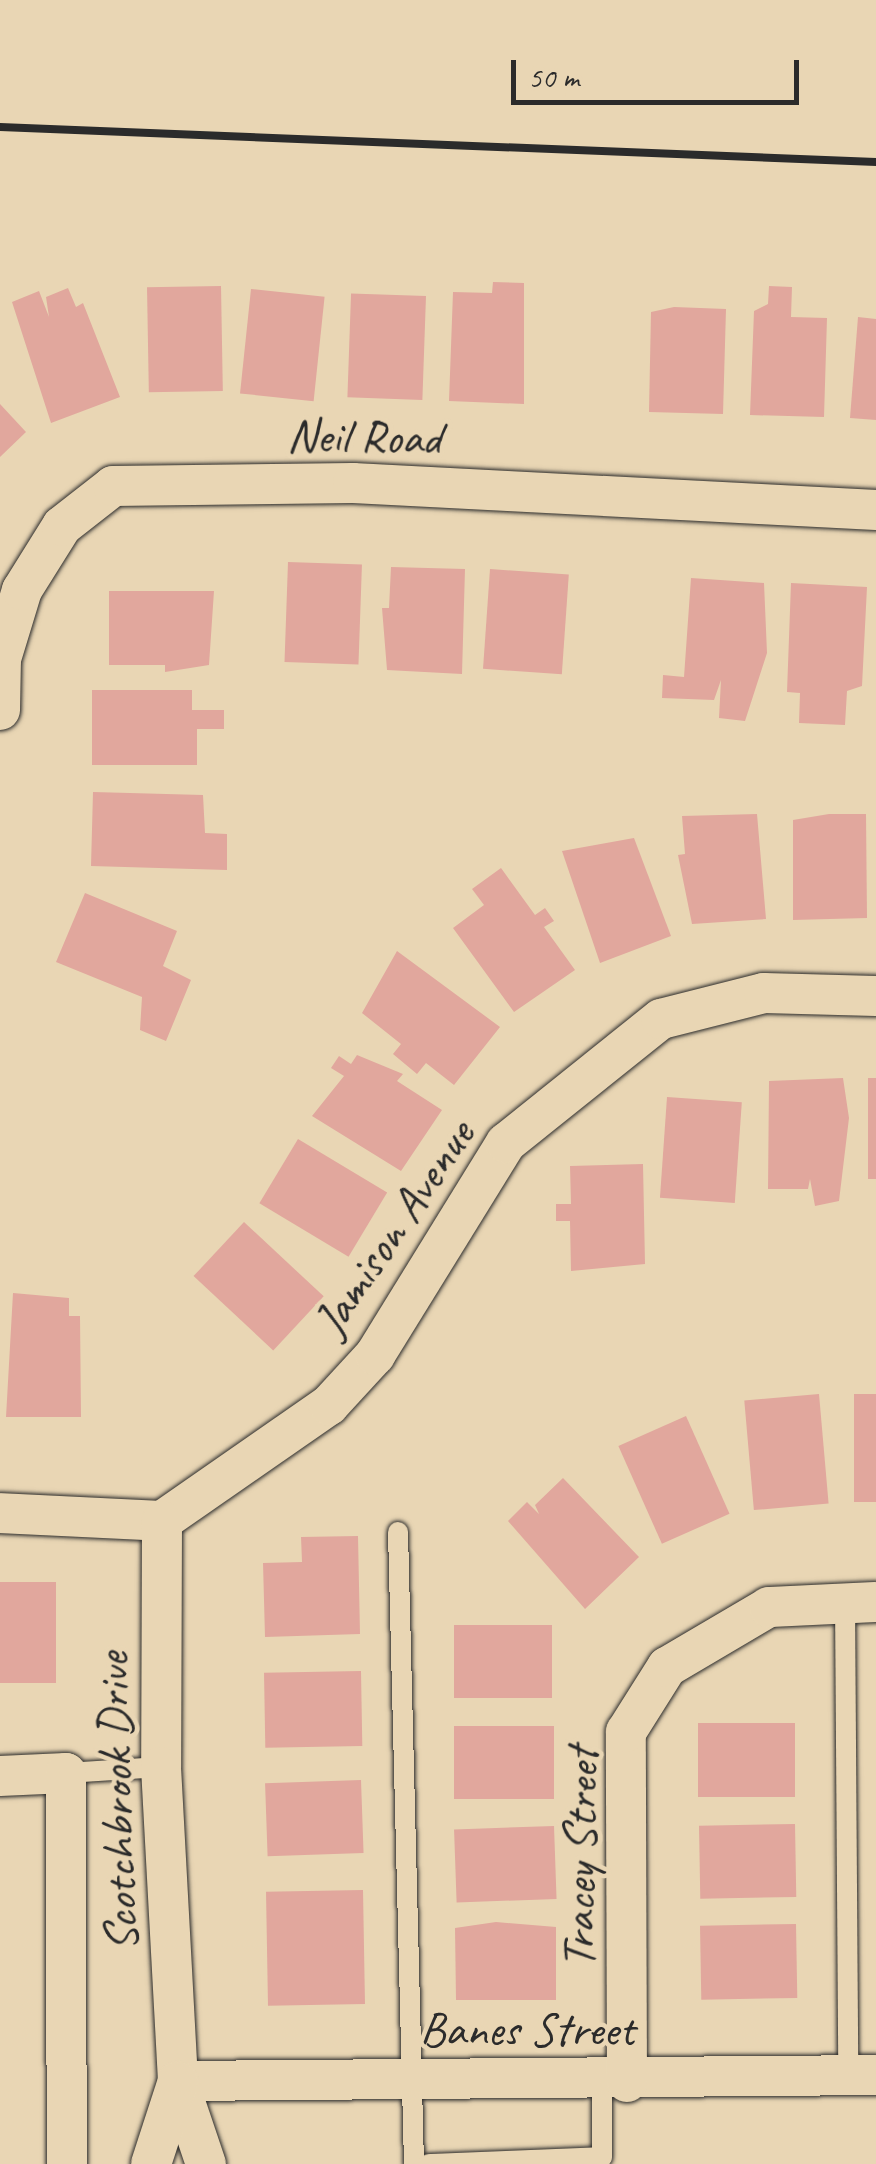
<!DOCTYPE html>
<style>
body{margin:0}
#map{position:relative;width:876px;height:2164px;overflow:hidden;background:#e9d6b4;font-family:Caveat,sans-serif}
div>[style]{position:absolute}
.building>*{inset:0;background:#e1a79d;transform-origin:0 0}
.roads{filter:drop-shadow(0 0 2px #2b2b2b) drop-shadow(0 0 2px #2b2b2b)}
.service>*{height:20px;margin:-10px;padding:0 10px;transform-origin:10px;border-radius:10px;background:#e9d6b4}
.minor>*{height:40px;margin:-20px;padding:0 20px;transform-origin:20px;border-radius:20px;background:#e9d6b4}
.rail>*{height:8px;margin:-4px;padding:0 4px;transform-origin:4px;border-radius:4px;background:#2b2b2b}
span{translate:-50% -50%;white-space:nowrap;text-align:center;line-height:1.15;-webkit-text-stroke:9px #e9d6b4;paint-order:stroke}
.street-label{font-size:48px;color:#2b2b2b}
.scale{position:absolute;left:511px;top:60px;width:288px;height:45px;box-sizing:border-box;border:5px solid #2b2b2b;border-top:0;padding-left:12px;font-size:30px;line-height:35px;white-space:nowrap;color:#2b2b2b;-webkit-text-stroke:8px #e9d6b4;paint-order:stroke}
</style>
<div id="map">
<div class="building">
<i style="clip-path:polygon(493px 282px,524px 283px,524px 404px,449px 401px,453px 292px,492px 293px)"></i>
<i style="left:221px;top:286px;width:105px;height:74px;rotate:89deg"></i>
<i style="clip-path:polygon(769px 286px,792px 287px,791px 317px,827px 318px,824px 417px,750px 415px,754px 311px,768px 304px)"></i>
<i style="clip-path:polygon(68px 288px,76px 307px,83px 303px,120px 397px,51px 423px,12px 302px,39px 291px,49px 317px,46px 297px)"></i>
<i style="left:251px;top:289px;width:74px;height:105px;rotate:6deg"></i>
<i style="left:426px;top:296px;width:104px;height:75px;rotate:92deg"></i>
<i style="clip-path:polygon(674px 307px,726px 309px,723px 414px,649px 412px,651px 312px)"></i>
<i style="clip-path:polygon(858px 317px,876px 319px,876px 420px,850px 418px)"></i>
<i style="clip-path:polygon(0 404px,26px 432px,0 457px)"></i>
<i style="left:288px;top:562px;width:74px;height:100px;rotate:2deg"></i>
<i style="clip-path:polygon(391px 567px,465px 569px,462px 674px,387px 670px,382px 608px,389px 608px)"></i>
<i style="left:490px;top:569px;width:79px;height:100px;rotate:4deg"></i>
<i style="clip-path:polygon(691px 578px,764px 583px,767px 653px,745px 721px,719px 718px,721px 680px,714px 700px,662px 698px,663px 675px,684px 677px)"></i>
<i style="clip-path:polygon(791px 583px,867px 587px,862px 686px,847px 691px,845px 725px,799px 723px,800px 693px,787px 692px)"></i>
<i style="clip-path:polygon(109px 591px,214px 591px,209px 665px,165px 672px,165px 665px,109px 665px)"></i>
<i style="clip-path:polygon(92px 690px,192px 690px,192px 710px,224px 710px,224px 729px,197px 729px,197px 765px,92px 765px)"></i>
<i style="clip-path:polygon(93px 792px,203px 795px,205px 833px,227px 834px,227px 870px,91px 866px)"></i>
<i style="clip-path:polygon(757px 814px,766px 919px,692px 924px,678px 855px,685px 854px,682px 816px)"></i>
<i style="clip-path:polygon(829px 814px,866px 814px,867px 918px,793px 920px,793px 820px)"></i>
<i style="clip-path:polygon(634px 838px,671px 936px,600px 963px,562px 851px)"></i>
<i style="clip-path:polygon(501px 868px,535px 915px,545px 908px,554px 921px,544px 927px,575px 970px,514px 1012px,453px 928px,484px 905px,472px 889px)"></i>
<i style="clip-path:polygon(85px 893px,177px 931px,163px 966px,191px 980px,166px 1041px,140px 1030px,142px 997px,56px 962px)"></i>
<i style="clip-path:polygon(397px 951px,500px 1027px,454px 1085px,426px 1063px,417px 1074px,393px 1054px,401px 1044px,362px 1013px)"></i>
<i style="clip-path:polygon(357px 1055px,403px 1074px,397px 1081px,442px 1110px,401px 1171px,312px 1116px,344px 1076px,331px 1068px,339px 1056px,351px 1064px)"></i>
<i style="clip-path:polygon(843px 1078px,849px 1118px,839px 1201px,815px 1206px,810px 1179px,808px 1189px,768px 1189px,769px 1081px)"></i>
<i style="left:868px;top:1078px;width:8px;height:101px"></i>
<i style="left:667px;top:1097px;width:75px;height:101px;rotate:4deg"></i>
<i style="left:298px;top:1139px;width:104px;height:75px;rotate:31deg"></i>
<i style="clip-path:polygon(643px 1164px,645px 1264px,571px 1271px,570px 1221px,556px 1221px,556px 1204px,571px 1204px,570px 1166px)"></i>
<i style="left:244px;top:1222px;width:109px;height:74px;rotate:43deg"></i>
<i style="clip-path:polygon(13px 1293px,69px 1298px,69px 1316px,80px 1316px,81px 1417px,6px 1417px)"></i>
<i style="left:819px;top:1394px;width:110px;height:75px;rotate:85deg"></i>
<i style="left:854px;top:1394px;width:22px;height:108px"></i>
<i style="left:686px;top:1416px;width:107px;height:74px;rotate:66deg"></i>
<i style="clip-path:polygon(563px 1478px,639px 1557px,585px 1609px,508px 1521px,527px 1502px,539px 1514px,535px 1505px)"></i>
<i style="clip-path:polygon(358px 1536px,360px 1634px,265px 1637px,263px 1563px,302px 1562px,301px 1537px)"></i>
<i style="left:0;top:1582px;width:56px;height:101px"></i>
<i style="left:454px;top:1625px;width:98px;height:73px"></i>
<i style="left:361px;top:1671px;width:75px;height:97px;rotate:89deg"></i>
<i style="left:698px;top:1723px;width:97px;height:74px"></i>
<i style="left:554px;top:1726px;width:73px;height:100px;rotate:90deg"></i>
<i style="left:361px;top:1780px;width:73px;height:96px;rotate:88deg"></i>
<i style="left:795px;top:1824px;width:73px;height:96px;rotate:89deg"></i>
<i style="left:554px;top:1826px;width:73px;height:100px;rotate:88deg"></i>
<i style="left:363px;top:1890px;width:114px;height:97px;rotate:89deg"></i>
<i style="clip-path:polygon(496px 1922px,556px 1927px,556px 2000px,456px 2000px,455px 1928px)"></i>
<i style="left:796px;top:1924px;width:74px;height:96px;rotate:89deg"></i>
</div>
<div class="roads">
<div class="service">
<i style="left:398px;top:1532px;width:632px;rotate:88.55deg"></i>
<i style="left:845px;top:1600px;width:476px;rotate:89.6deg"></i>
<i style="left:66px;top:1773px;width:95px;rotate:-3.6deg"></i>
<i style="left:429px;top:2164px;width:173px;rotate:-2.3deg"></i>
<i style="left:602px;top:2157px;width:74px;rotate:-90deg"></i>
</div>
<div class="minor">
<i style="left:0;top:710px;width:51px;rotate:-88.9deg"></i>
<i style="left:1px;top:659px;width:72px;rotate:-73.1deg"></i>
<i style="left:22px;top:590px;width:75px;rotate:-58deg"></i>
<i style="left:62px;top:526px;width:65px;rotate:-38.1deg"></i>
<i style="left:113px;top:486px;width:240px;rotate:-0.7deg"></i>
<i style="left:353px;top:483px;width:524px;rotate:2.96deg"></i>
<i style="left:0;top:1513px;width:162px;rotate:2.8deg"></i>
<i style="left:162px;top:1521px;width:203px;rotate:-34.8deg"></i>
<i style="left:329px;top:1405px;width:68px;rotate:-47.4deg"></i>
<i style="left:375px;top:1355px;width:249px;rotate:-58.3deg"></i>
<i style="left:506px;top:1143px;width:198px;rotate:-38.7deg"></i>
<i style="left:661px;top:1019px;width:106px;rotate:-14.2deg"></i>
<i style="left:764px;top:993px;width:112px;rotate:1.5deg"></i>
<i style="left:162px;top:1521px;width:246px;rotate:90.2deg"></i>
<i style="left:161px;top:1767px;width:314px;rotate:86.9deg"></i>
<i style="left:178px;top:2081px;width:88px;rotate:71.4deg"></i>
<i style="left:0;top:1776px;width:66px;rotate:-2.6deg"></i>
<i style="left:66px;top:1773px;width:391px;rotate:89.9deg"></i>
<i style="left:178px;top:2081px;width:698px;rotate:-0.49deg"></i>
<i style="left:627px;top:2082px;width:350px;rotate:-90.2deg"></i>
<i style="left:626px;top:1732px;width:77px;rotate:-57.8deg"></i>
<i style="left:667px;top:1667px;width:118px;rotate:-30.5deg"></i>
<i style="left:769px;top:1607px;width:107px;rotate:-2.7deg"></i>
<i style="left:151px;top:2164px;width:87px;rotate:-72deg"></i>
</div>
</div>
<div class="rail">
<i style="left:0;top:127px;width:877px;rotate:2.29deg"></i>
</div>
<div class="street-label">
<span style="left:364px;top:437px;rotate:1deg">Neil Road</span>
<span style="left:394px;top:1228px;rotate:-56deg">Jamison Avenue</span>
<span style="left:117px;top:1802px;rotate:-92deg">Scotchbrook Drive</span>
<span style="left:580px;top:1858px;rotate:-89deg">Tracey Street</span>
<span style="left:527px;top:2030px">Banes Street</span>
</div>
<div class="scale">50 m</div>
</div>
